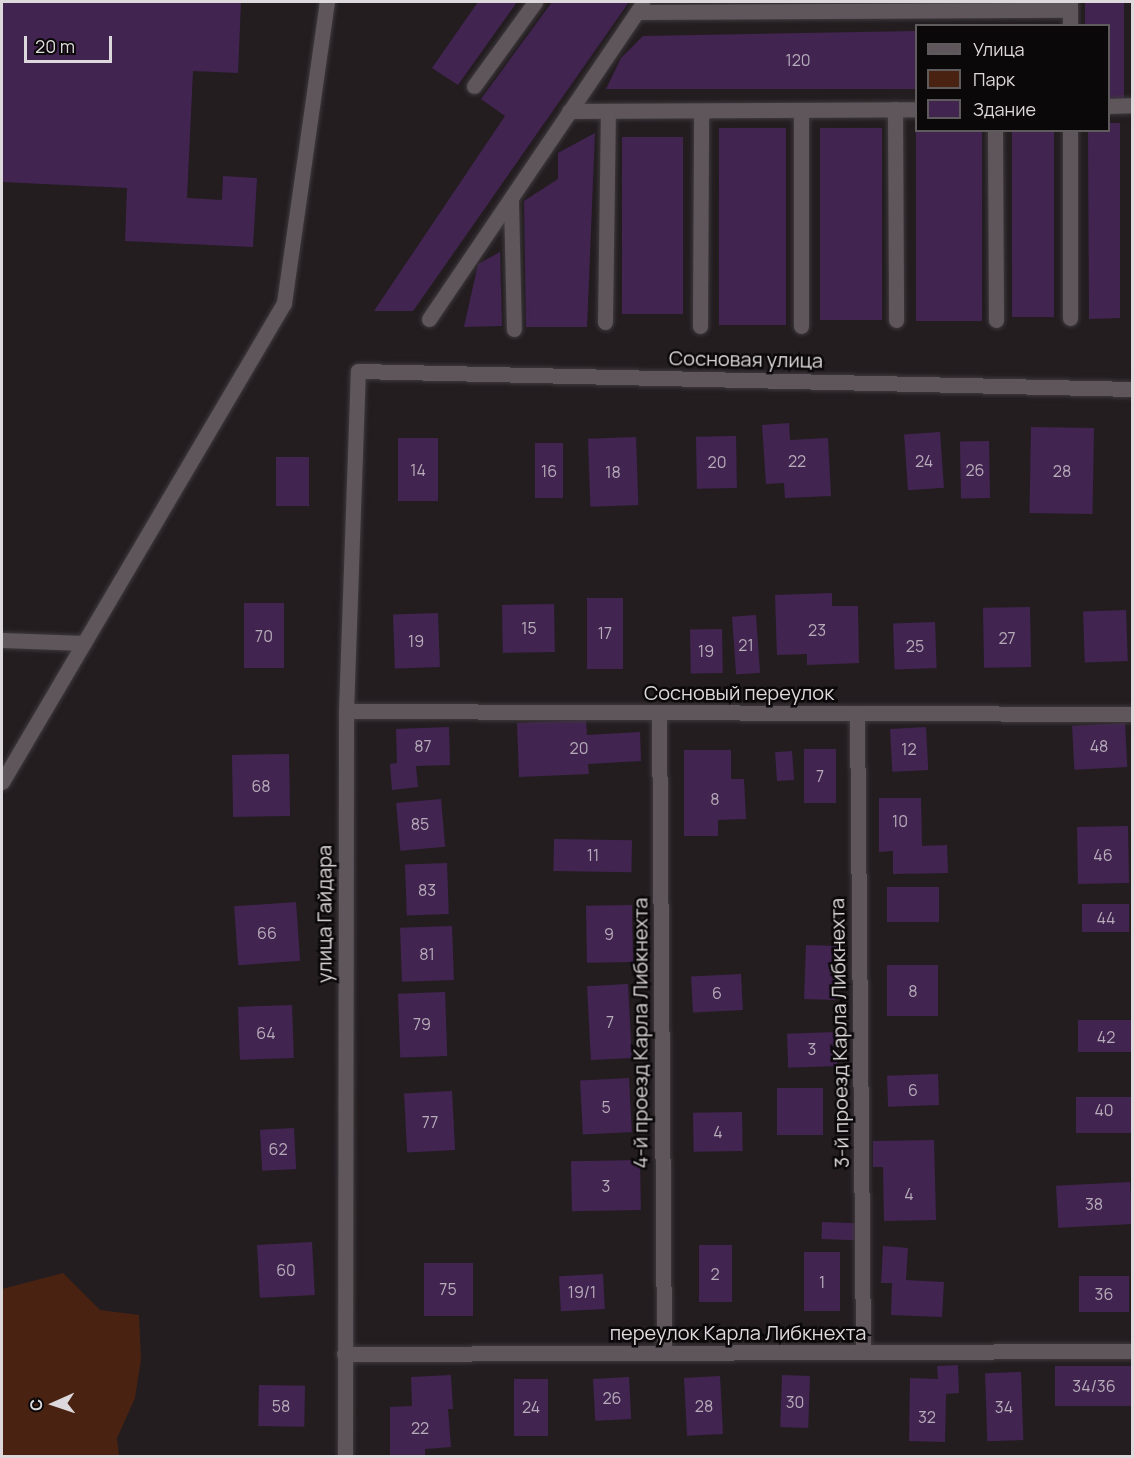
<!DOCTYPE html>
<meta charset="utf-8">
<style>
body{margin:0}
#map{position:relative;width:1134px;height:1458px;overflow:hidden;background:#231d20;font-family:Manrope,sans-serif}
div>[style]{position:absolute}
.green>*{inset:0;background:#4a2211}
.building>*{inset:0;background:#422451;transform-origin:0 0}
.roads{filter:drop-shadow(0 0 2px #3e393c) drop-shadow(0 0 2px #3e393c)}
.minor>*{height:15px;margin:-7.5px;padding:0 7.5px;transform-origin:7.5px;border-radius:7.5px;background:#5e565b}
span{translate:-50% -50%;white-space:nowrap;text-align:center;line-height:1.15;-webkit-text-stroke:5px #0b0809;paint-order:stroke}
.number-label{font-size:16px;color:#b6abb8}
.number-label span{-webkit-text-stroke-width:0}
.street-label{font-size:20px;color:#ddd8db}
.frame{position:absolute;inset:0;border:3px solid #ddd8db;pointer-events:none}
.legend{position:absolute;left:915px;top:24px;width:195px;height:108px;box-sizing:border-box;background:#0b0809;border:2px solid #5f5b5d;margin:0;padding:8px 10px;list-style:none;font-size:18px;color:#ddd8db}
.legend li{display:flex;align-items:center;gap:12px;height:30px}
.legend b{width:30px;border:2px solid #5f5b5d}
.north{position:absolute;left:24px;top:1374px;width:60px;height:60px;-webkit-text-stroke:4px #0b0809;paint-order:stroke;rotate:267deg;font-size:16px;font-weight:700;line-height:24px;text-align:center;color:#ddd8db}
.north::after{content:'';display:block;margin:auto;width:21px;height:27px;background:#ddd8db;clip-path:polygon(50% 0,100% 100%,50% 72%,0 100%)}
.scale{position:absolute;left:24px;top:36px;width:88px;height:27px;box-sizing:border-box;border:3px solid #ddd8db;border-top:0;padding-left:8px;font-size:18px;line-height:21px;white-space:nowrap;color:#ddd8db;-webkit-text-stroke:4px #0b0809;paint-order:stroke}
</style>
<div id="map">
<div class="green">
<i style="clip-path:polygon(63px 1273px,100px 1310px,139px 1315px,141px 1359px,135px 1398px,117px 1438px,119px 1456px,2px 1456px,2px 1289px)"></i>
</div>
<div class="building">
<i style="clip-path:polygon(2px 2px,241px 2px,238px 73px,193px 71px,187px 198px,222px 200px,223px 176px,257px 178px,253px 247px,125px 241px,127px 188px,2px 182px)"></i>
<i style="clip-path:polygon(478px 2px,517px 2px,458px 85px,432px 68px)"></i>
<i style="clip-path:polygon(552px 2px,629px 2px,413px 311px,374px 311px,505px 116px,481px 99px)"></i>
<i style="clip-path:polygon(1085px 2px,1124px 2px,1124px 100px,1108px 100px,1108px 26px,1085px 26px)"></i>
<i style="clip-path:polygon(916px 31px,916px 89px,606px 89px,621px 58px,643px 36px)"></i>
<i style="clip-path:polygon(1108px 123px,1120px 123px,1120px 318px,1089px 319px,1088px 130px,1108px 130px)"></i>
<i style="left:719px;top:128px;width:67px;height:197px"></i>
<i style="left:820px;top:128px;width:62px;height:192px"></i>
<i style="left:916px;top:130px;width:66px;height:191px"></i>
<i style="left:1012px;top:130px;width:42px;height:187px"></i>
<i style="clip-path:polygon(595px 133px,587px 327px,526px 327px,524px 201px,558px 179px,558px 153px)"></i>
<i style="left:622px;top:137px;width:61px;height:177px"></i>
<i style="clip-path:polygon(500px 252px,502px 326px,464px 327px,478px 264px)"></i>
<i style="clip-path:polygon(789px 423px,790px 440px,828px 438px,831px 496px,785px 498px,784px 483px,766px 484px,762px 425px)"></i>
<i style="left:1031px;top:427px;width:63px;height:86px;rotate:1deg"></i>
<i style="left:940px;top:432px;width:56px;height:36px;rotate:86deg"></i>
<i style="left:736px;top:436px;width:52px;height:40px;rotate:89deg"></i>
<i style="left:636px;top:437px;width:68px;height:48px;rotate:88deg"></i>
<i style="left:398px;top:438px;width:40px;height:63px"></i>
<i style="left:989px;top:441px;width:57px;height:29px;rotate:89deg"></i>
<i style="left:563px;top:443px;width:55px;height:28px;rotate:90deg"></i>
<i style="left:276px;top:457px;width:33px;height:49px"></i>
<i style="clip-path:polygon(832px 593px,832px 606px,858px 606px,859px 663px,807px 665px,807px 654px,777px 655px,775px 595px)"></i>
<i style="left:587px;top:598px;width:36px;height:71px"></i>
<i style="left:244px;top:603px;width:40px;height:65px"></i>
<i style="left:554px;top:604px;width:48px;height:52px;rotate:89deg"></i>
<i style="left:1030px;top:607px;width:60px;height:47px;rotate:89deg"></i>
<i style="left:1126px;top:610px;width:51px;height:43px;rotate:88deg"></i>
<i style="left:438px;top:613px;width:54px;height:45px;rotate:88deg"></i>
<i style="left:756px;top:615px;width:58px;height:24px;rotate:86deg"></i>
<i style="left:935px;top:622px;width:46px;height:42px;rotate:88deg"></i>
<i style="left:722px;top:629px;width:44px;height:32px;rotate:89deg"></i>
<i style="clip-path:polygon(586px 720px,587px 735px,640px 732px,641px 761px,588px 764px,589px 774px,519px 777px,517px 723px)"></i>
<i style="left:1125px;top:723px;width:44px;height:53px;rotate:87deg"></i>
<i style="clip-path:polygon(449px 727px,450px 765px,416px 766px,418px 787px,392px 790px,390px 764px,397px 763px,396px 729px)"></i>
<i style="left:926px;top:727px;width:43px;height:36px;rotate:87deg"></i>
<i style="left:804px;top:749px;width:32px;height:54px"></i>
<i style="clip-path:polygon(684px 750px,731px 750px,731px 779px,744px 779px,746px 819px,718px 820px,718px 836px,684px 836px)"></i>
<i style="left:792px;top:751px;width:29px;height:17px;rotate:86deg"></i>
<i style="left:289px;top:754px;width:62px;height:57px;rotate:89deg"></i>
<i style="clip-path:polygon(879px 798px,921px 798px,922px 846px,947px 845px,948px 873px,893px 874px,893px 851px,879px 852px)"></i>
<i style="left:441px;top:799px;width:48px;height:45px;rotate:85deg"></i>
<i style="left:1128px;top:826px;width:57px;height:51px;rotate:89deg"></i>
<i style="left:554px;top:839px;width:78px;height:32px;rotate:1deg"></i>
<i style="left:447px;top:863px;width:51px;height:42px;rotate:88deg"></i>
<i style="left:939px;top:887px;width:35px;height:52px;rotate:90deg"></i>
<i style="left:296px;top:902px;width:59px;height:62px;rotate:86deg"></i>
<i style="left:1129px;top:904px;width:28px;height:47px;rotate:90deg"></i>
<i style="left:632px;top:905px;width:57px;height:46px;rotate:89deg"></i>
<i style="left:452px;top:926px;width:54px;height:52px;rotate:88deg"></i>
<i style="left:806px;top:945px;width:31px;height:54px;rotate:2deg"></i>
<i style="left:938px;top:965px;width:51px;height:51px;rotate:90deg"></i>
<i style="left:741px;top:974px;width:36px;height:50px;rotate:87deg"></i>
<i style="left:628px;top:984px;width:74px;height:41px;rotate:87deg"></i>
<i style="left:445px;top:992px;width:64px;height:47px;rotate:88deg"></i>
<i style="left:292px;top:1005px;width:53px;height:54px;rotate:88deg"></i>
<i style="left:1132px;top:1020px;width:32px;height:54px;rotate:90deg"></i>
<i style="left:836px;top:1032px;width:34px;height:49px;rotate:88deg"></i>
<i style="left:938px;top:1074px;width:31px;height:51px;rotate:88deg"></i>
<i style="left:629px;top:1078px;width:54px;height:49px;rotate:87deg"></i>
<i style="left:777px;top:1088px;width:46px;height:47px"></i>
<i style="left:452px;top:1091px;width:59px;height:48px;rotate:87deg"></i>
<i style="left:1132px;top:1097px;width:36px;height:56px;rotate:90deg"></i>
<i style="left:742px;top:1112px;width:39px;height:49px;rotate:89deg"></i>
<i style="left:294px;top:1128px;width:41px;height:34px;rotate:87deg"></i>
<i style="clip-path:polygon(934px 1140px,936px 1220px,884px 1221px,883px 1167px,873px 1167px,873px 1141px)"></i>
<i style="left:640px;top:1160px;width:50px;height:69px;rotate:89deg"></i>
<i style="left:1130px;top:1182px;width:42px;height:74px;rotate:87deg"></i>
<i style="left:822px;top:1222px;width:34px;height:17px;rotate:2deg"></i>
<i style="left:312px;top:1242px;width:53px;height:55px;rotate:87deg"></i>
<i style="left:699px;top:1245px;width:33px;height:57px"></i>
<i style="clip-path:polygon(883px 1246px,908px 1248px,906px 1280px,944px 1282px,942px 1317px,891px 1315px,892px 1283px,881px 1283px)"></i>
<i style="left:804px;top:1252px;width:36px;height:59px"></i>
<i style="left:424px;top:1263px;width:49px;height:53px"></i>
<i style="left:603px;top:1274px;width:35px;height:44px;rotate:87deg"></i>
<i style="left:1079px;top:1276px;width:50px;height:36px"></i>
<i style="clip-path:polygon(958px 1365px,959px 1393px,946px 1394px,945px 1442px,909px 1441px,910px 1378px,938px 1379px,937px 1366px)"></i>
<i style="left:1132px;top:1366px;width:40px;height:77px;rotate:90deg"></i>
<i style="left:1021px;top:1372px;width:68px;height:36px;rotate:88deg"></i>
<i style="clip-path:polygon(451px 1375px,453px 1409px,448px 1409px,451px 1447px,425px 1449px,425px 1456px,390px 1456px,390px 1407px,412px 1406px,411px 1377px)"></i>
<i style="left:782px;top:1375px;width:28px;height:52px;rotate:2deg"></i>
<i style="left:720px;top:1376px;width:58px;height:36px;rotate:87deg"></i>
<i style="left:629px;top:1377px;width:42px;height:36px;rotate:87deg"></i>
<i style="left:514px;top:1379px;width:34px;height:57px"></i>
<i style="left:259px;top:1385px;width:46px;height:41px;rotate:1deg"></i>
</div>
<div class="roads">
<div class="minor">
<i style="left:637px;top:12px;width:433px;rotate:-0.3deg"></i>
<i style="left:1070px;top:26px;width:24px;rotate:-90deg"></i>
<i style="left:474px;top:86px;width:104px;rotate:-54deg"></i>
<i style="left:1108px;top:106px;width:24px;rotate:-2deg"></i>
<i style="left:895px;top:109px;width:211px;rotate:89.7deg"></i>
<i style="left:801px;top:110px;width:216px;rotate:90deg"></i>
<i style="left:569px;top:111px;width:347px;rotate:-0.3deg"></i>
<i style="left:995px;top:130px;width:190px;rotate:89.7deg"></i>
<i style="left:1070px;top:130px;width:188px;rotate:90deg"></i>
<i style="left:511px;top:201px;width:128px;rotate:88.7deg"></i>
<i style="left:429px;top:319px;width:380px;rotate:-55.9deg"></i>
<i style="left:605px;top:322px;width:210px;rotate:-89.2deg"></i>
<i style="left:700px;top:326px;width:215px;rotate:-89.7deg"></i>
<i style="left:2px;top:640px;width:82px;rotate:2.1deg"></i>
<i style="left:346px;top:711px;width:786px;rotate:0.22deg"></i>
<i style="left:659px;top:712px;width:641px;rotate:89.55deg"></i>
<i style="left:857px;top:713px;width:639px;rotate:89.46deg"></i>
<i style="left:2px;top:782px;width:556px;rotate:-59.51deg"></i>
<i style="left:284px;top:303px;width:304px;rotate:-81.9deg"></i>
<i style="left:344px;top:1354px;width:788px;rotate:-0.22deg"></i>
<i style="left:345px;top:1456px;width:745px;rotate:-89.92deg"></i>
<i style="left:346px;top:711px;width:340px;rotate:-88deg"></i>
<i style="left:358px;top:371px;width:774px;rotate:1.33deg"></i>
</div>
</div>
<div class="number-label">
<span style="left:798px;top:60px">120</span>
<span style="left:797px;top:461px">22</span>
<span style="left:924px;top:461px">24</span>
<span style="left:717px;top:462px">20</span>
<span style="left:418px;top:470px">14</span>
<span style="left:975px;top:470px">26</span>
<span style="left:549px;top:471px">16</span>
<span style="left:1062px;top:471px">28</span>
<span style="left:613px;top:472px">18</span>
<span style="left:529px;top:628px">15</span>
<span style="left:817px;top:630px">23</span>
<span style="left:605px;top:633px">17</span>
<span style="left:264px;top:636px">70</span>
<span style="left:1007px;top:638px">27</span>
<span style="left:416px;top:641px">19</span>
<span style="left:746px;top:645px">21</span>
<span style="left:915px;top:646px">25</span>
<span style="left:706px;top:651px">19</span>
<span style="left:423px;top:746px">87</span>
<span style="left:1099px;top:746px">48</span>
<span style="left:579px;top:748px">20</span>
<span style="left:909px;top:749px">12</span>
<span style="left:820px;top:776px">7</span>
<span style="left:261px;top:786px">68</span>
<span style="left:715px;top:799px">8</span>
<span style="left:900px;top:821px">10</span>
<span style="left:420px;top:824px">85</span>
<span style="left:593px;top:855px">11</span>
<span style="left:1103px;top:855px">46</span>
<span style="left:427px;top:890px">83</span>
<span style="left:1106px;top:918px">44</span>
<span style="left:267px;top:933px">66</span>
<span style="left:609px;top:934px">9</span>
<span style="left:427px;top:954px">81</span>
<span style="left:913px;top:991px">8</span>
<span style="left:717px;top:993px">6</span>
<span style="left:610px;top:1022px">7</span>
<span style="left:422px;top:1024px">79</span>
<span style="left:266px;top:1033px">64</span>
<span style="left:1106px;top:1037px">42</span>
<span style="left:812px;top:1049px">3</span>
<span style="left:913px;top:1090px">6</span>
<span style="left:606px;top:1107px">5</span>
<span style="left:1104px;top:1110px">40</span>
<span style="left:430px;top:1122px">77</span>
<span style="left:718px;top:1132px">4</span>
<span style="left:278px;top:1149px">62</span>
<span style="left:606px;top:1186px">3</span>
<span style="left:909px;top:1194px">4</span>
<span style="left:1094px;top:1204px">38</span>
<span style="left:286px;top:1270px">60</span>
<span style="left:715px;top:1274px">2</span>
<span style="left:822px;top:1282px">1</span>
<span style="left:448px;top:1289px">75</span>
<span style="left:582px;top:1292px">19/1</span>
<span style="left:1104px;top:1294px">36</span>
<span style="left:1094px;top:1386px">34/36</span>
<span style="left:612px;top:1398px">26</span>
<span style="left:795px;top:1402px">30</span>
<span style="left:281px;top:1406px">58</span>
<span style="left:704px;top:1406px">28</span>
<span style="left:531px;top:1407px">24</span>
<span style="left:1004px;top:1407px">34</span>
<span style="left:927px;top:1417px">32</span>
<span style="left:420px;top:1428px">22</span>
</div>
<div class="street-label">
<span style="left:746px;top:359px;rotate:1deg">Сосновая улица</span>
<span style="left:739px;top:692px">Сосновый переулок</span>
<span style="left:324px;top:914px;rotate:-90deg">улица Гайдара</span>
<span style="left:640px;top:1033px;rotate:-90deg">4-й проезд Карла Либкнехта</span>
<span style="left:839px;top:1033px;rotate:-91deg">3-й проезд Карла Либкнехта</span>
<span style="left:738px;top:1332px">переулок Карла Либкнехта</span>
</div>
<div class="frame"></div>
<ul class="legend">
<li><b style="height:8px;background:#5e565b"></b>Улица</li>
<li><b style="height:16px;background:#4a2211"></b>Парк</li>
<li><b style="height:16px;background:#422451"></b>Здание</li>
</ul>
<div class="north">С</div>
<div class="scale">20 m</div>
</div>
